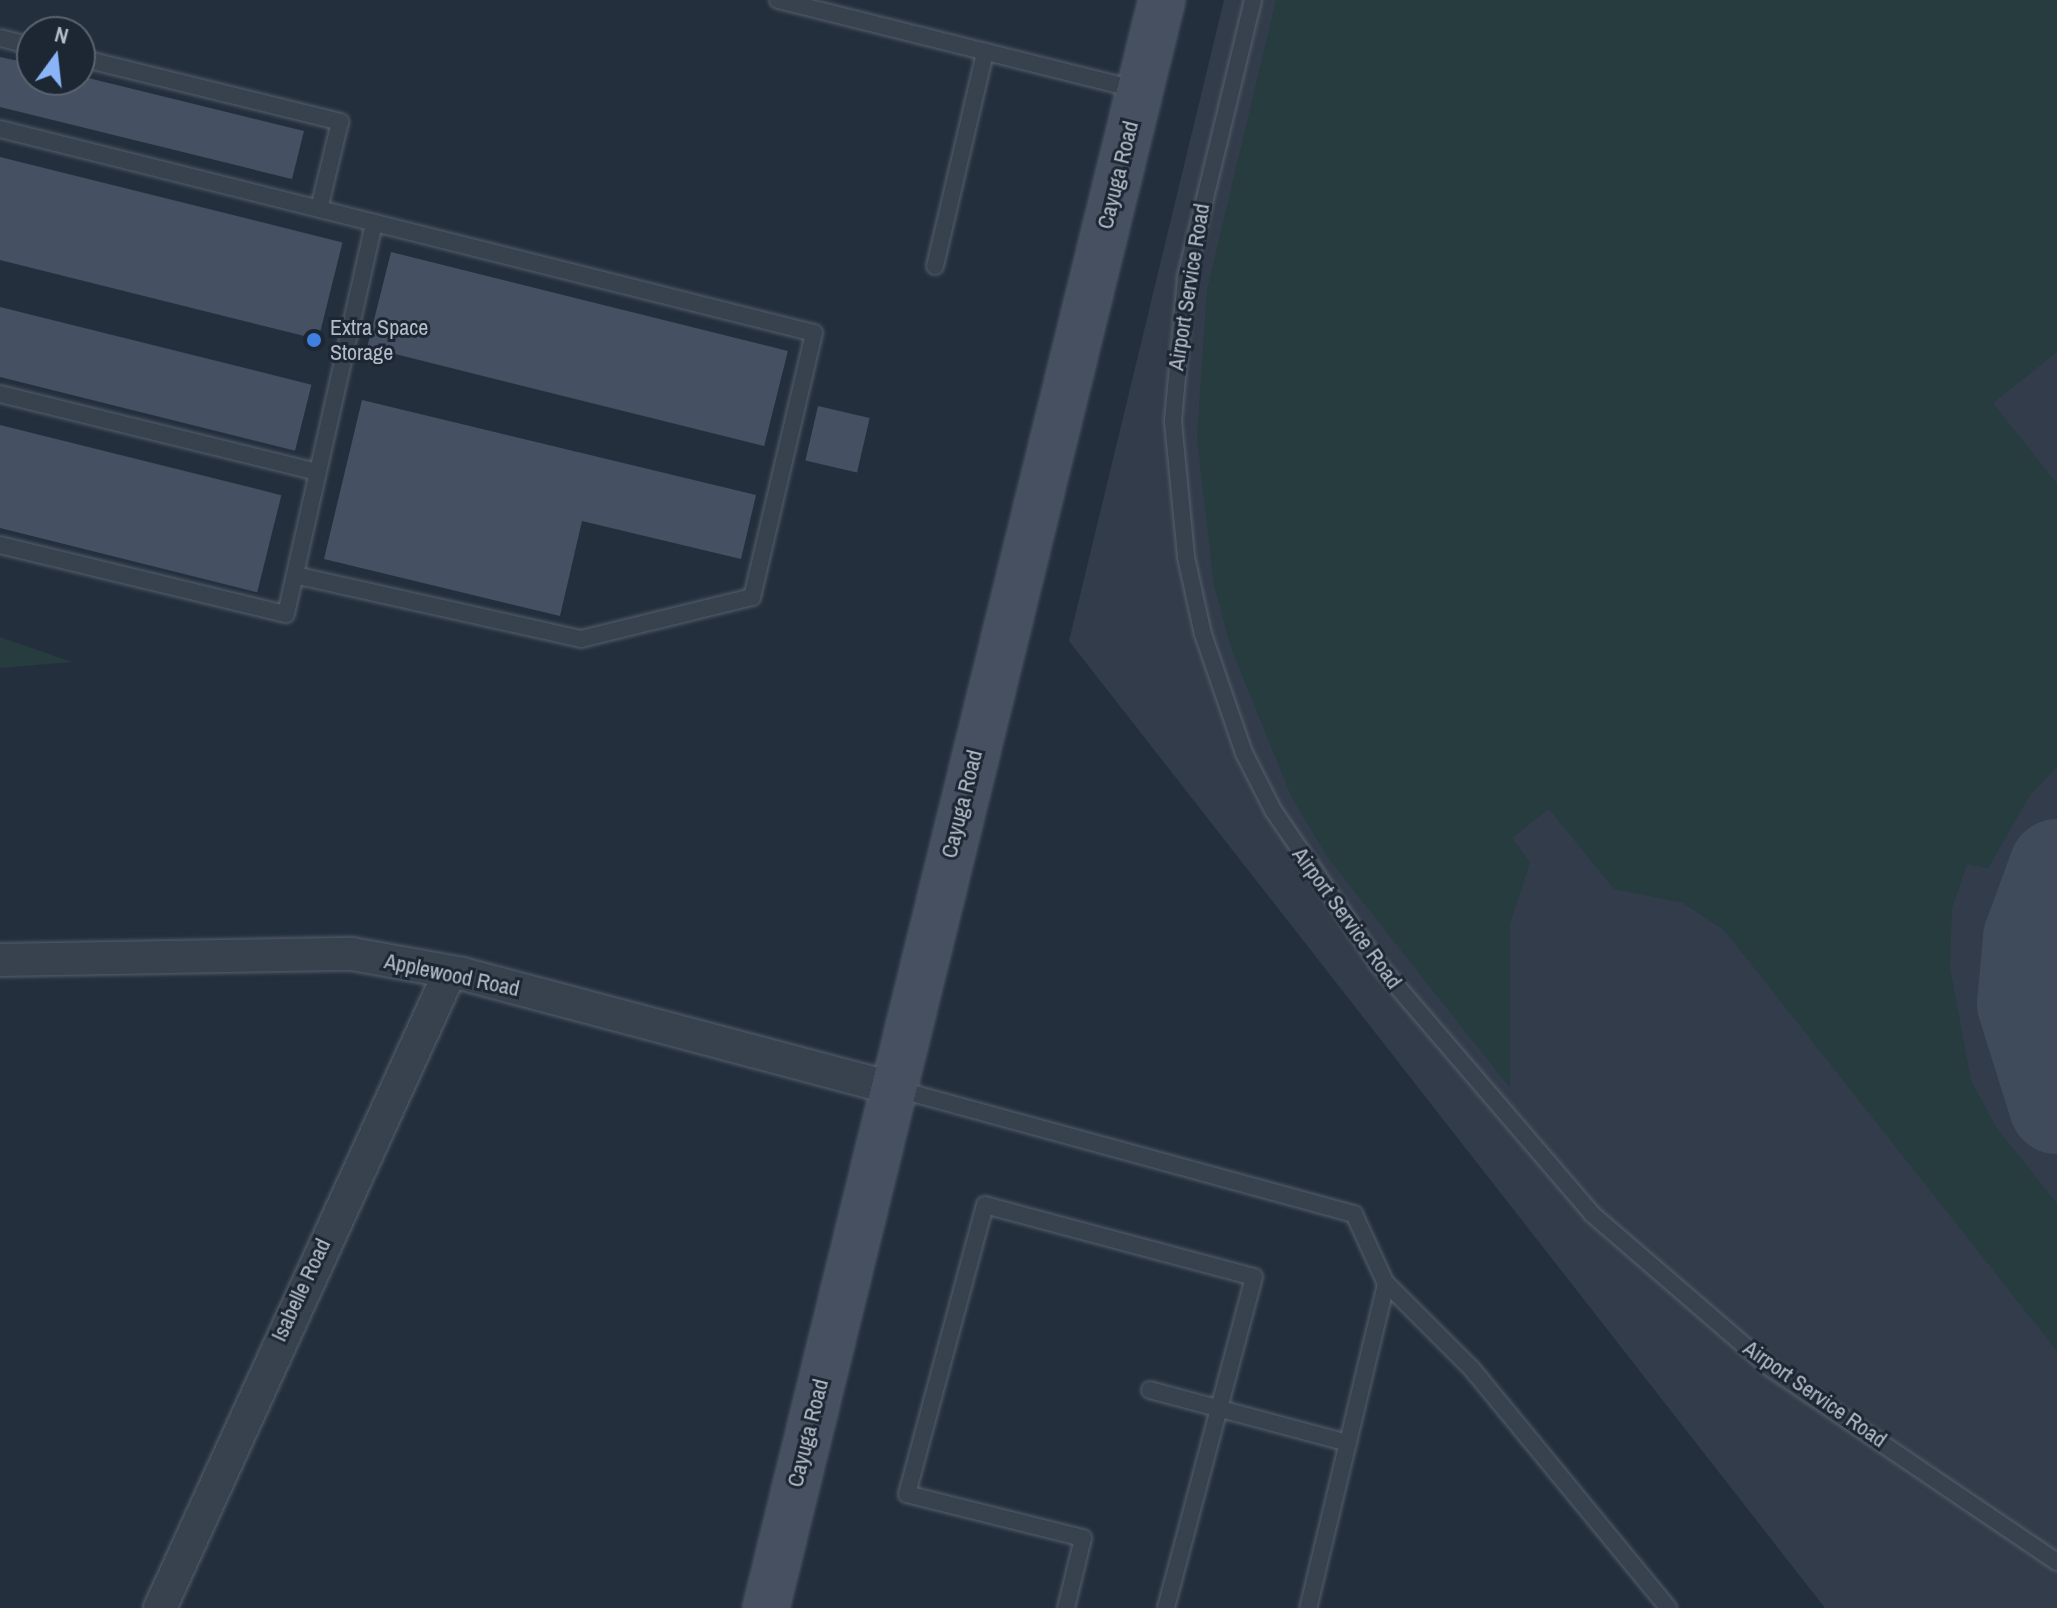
<!DOCTYPE html>
<style>
body{margin:0}
#map{position:relative;width:2057px;height:1608px;overflow:hidden;background:#242f3e;font-family:"Archivo Narrow",sans-serif}
div>[style]{position:absolute}
.airport>*{inset:0;background:#323c4b}
.green>*{inset:0;background:#263c3f}
.taxiway>*{height:96px;margin:-48px;padding:0 48px;transform-origin:48px;border-radius:48px;background:#3f4a5a}
.building>*{inset:0;background:#455162;transform-origin:0 0}
.roads{filter:drop-shadow(0 0 2px #565f6c) drop-shadow(0 0 2px #565f6c)}
.lane>*{height:16px;margin:-8px;padding:0 8px;transform-origin:8px;border-radius:8px;background:#38414e}
.street>*{height:32px;margin:-16px;padding:0 16px;transform-origin:16px;border-radius:16px;background:#38414e}
.secondary>*{height:44px;margin:-22px;padding:0 22px;transform-origin:22px;border-radius:22px;background:#465061}
.dots>*{width:22px;height:22px;translate:-50% -50%;box-sizing:border-box;border:4px solid #1d2633;border-radius:50%}
span{translate:-50% -50%;white-space:nowrap;text-align:center;line-height:1.15;-webkit-text-stroke:6px #1d2633;paint-order:stroke}
.street-label{font-size:22px;color:#b4bcc9}
.poi-label{font-size:22px;color:#b4bcc9}
.left{translate:0 -50%;text-align:left}
.north{position:absolute;left:16px;top:16px;width:80px;height:80px;box-sizing:border-box;background:#1d2633;border:2px solid #59626f;border-radius:50%;rotate:15deg;font-size:22px;font-weight:700;line-height:32px;text-align:center;color:#b4bcc9}
.north::after{content:'';display:block;margin:auto;width:28px;height:36px;background:#8ab4f8;clip-path:polygon(50% 0,100% 100%,50% 72%,0 100%)}
</style>
<div id="map">
<div class="airport">
<i style="clip-path:polygon(1224px 0,2057px 0,2057px 1608px,1825px 1608px,1069px 641px)"></i>
</div>
<div class="green">
<i style="clip-path:polygon(1276px 0,2057px 0,2057px 352px,1993px 403px,2057px 484px,2057px 767px,2030px 795px,1988px 868px,1967px 864px,1952px 908px,1950px 967px,1971px 1081px,1996px 1127px,2057px 1204px,2057px 1351px,1725px 931px,1683px 903px,1614px 889px,1549px 809px,1512px 838px,1530px 862px,1510px 924px,1510px 1088px,1328px 858px,1292px 798px,1231px 648px,1214px 585px,1197px 438px,1207px 290px)"></i>
<i style="clip-path:polygon(0 637px,72px 662px,0 668px)"></i>
</div>
<div class="taxiway">
<i style="left:2057px;top:867px;width:76px;rotate:110.1deg"></i>
<i style="left:2031px;top:938px;width:66px;rotate:95.2deg"></i>
<i style="left:2025px;top:1004px;width:107px;rotate:72.6deg"></i>
</div>
<div class="building">
<i style="clip-path:polygon(0 57px,32px 64px,32px 80px,80px 76px,304px 131px,292px 179px,0 107px)"></i>
<i style="left:0;top:157px;width:353px;height:100px;rotate:14deg"></i>
<i style="left:391px;top:252px;width:409px;height:98px;rotate:14deg"></i>
<i style="left:0;top:307px;width:321px;height:68px;rotate:14deg"></i>
<i style="clip-path:polygon(362px 400px,756px 495px,741px 559px,582px 521px,560px 616px,324px 559px)"></i>
<i style="left:818px;top:406px;width:53px;height:56px;rotate:13deg"></i>
<i style="left:0;top:425px;width:290px;height:100px;rotate:14deg"></i>
</div>
<div class="roads">
<div class="lane">
<i style="left:778px;top:0;width:371px;rotate:14deg"></i>
<i style="left:1253px;top:0;width:286px;rotate:103.6deg"></i>
<i style="left:1186px;top:278px;width:144px;rotate:95.2deg"></i>
<i style="left:1173px;top:421px;width:137px;rotate:84.5deg"></i>
<i style="left:1186px;top:557px;width:79px;rotate:77.6deg"></i>
<i style="left:1203px;top:634px;width:126px;rotate:71deg"></i>
<i style="left:1244px;top:753px;width:64px;rotate:63deg"></i>
<i style="left:1273px;top:810px;width:186px;rotate:55.7deg"></i>
<i style="left:1378px;top:964px;width:329px;rotate:49.4deg"></i>
<i style="left:1592px;top:1214px;width:234px;rotate:40.8deg"></i>
<i style="left:1769px;top:1367px;width:348px;rotate:34.1deg"></i>
<i style="left:0;top:38px;width:33px;rotate:14deg"></i>
<i style="left:80px;top:58px;width:268px;rotate:13.8deg"></i>
<i style="left:340px;top:122px;width:89px;rotate:103.6deg"></i>
<i style="left:0;top:129px;width:839px;rotate:14.07deg"></i>
<i style="left:814px;top:333px;width:271px;rotate:103.2deg"></i>
<i style="left:752px;top:597px;width:176px;rotate:166.2deg"></i>
<i style="left:581px;top:639px;width:293px;rotate:-167.4deg"></i>
<i style="left:935px;top:266px;width:220px;rotate:-76.8deg"></i>
<i style="left:0;top:394px;width:327px;rotate:13.8deg"></i>
<i style="left:0;top:545px;width:294px;rotate:13.6deg"></i>
<i style="left:286px;top:614px;width:401px;rotate:-77.3deg"></i>
<i style="left:897px;top:1089px;width:474px;rotate:15.3deg"></i>
<i style="left:1354px;top:1214px;width:77px;rotate:65.4deg"></i>
<i style="left:1386px;top:1284px;width:333px;rotate:103.5deg"></i>
<i style="left:1385px;top:1282px;width:123px;rotate:45deg"></i>
<i style="left:1472px;top:1369px;width:309px;rotate:50.6deg"></i>
<i style="left:1150px;top:1390px;width:205px;rotate:15deg"></i>
<i style="left:1066px;top:1608px;width:72px;rotate:-76.3deg"></i>
<i style="left:1083px;top:1538px;width:181px;rotate:-166deg"></i>
<i style="left:907px;top:1494px;width:299px;rotate:-74.9deg"></i>
<i style="left:985px;top:1205px;width:278px;rotate:15deg"></i>
<i style="left:1254px;top:1277px;width:342px;rotate:104.9deg"></i>
</div>
<div class="street">
<i style="left:0;top:960px;width:352px;rotate:-1deg"></i>
<i style="left:352px;top:954px;width:113px;rotate:10.2deg"></i>
<i style="left:463px;top:974px;width:444px;rotate:14.9deg"></i>
<i style="left:160px;top:1608px;width:697px;rotate:-65.49deg"></i>
</div>
<div class="secondary">
<i style="left:766px;top:1608px;width:1656px;rotate:-76.17deg"></i>
</div>
</div>
<div class="dots">
<i style="left:314px;top:340px;background:#3f7fe0"></i>
</div>
<div class="street-label">
<span style="left:1118px;top:175px;rotate:-76deg">Cayuga Road</span>
<span style="left:1189px;top:287px;rotate:-81deg">Airport Service Road</span>
<span style="left:962px;top:804px;rotate:-76deg">Cayuga Road</span>
<span style="left:1347px;top:918px;rotate:54deg">Airport Service Road</span>
<span style="left:452px;top:975px;rotate:12deg">Applewood Road</span>
<span style="left:301px;top:1290px;rotate:-65deg">Isabelle Road</span>
<span style="left:1815px;top:1394px;rotate:35deg">Airport Service Road</span>
<span style="left:808px;top:1433px;rotate:-76deg">Cayuga Road</span>
</div>
<div class="poi-label">
<span class="left" style="left:330px;top:340px">Extra Space<br>Storage</span>
</div>
<div class="north">N</div>
</div>
